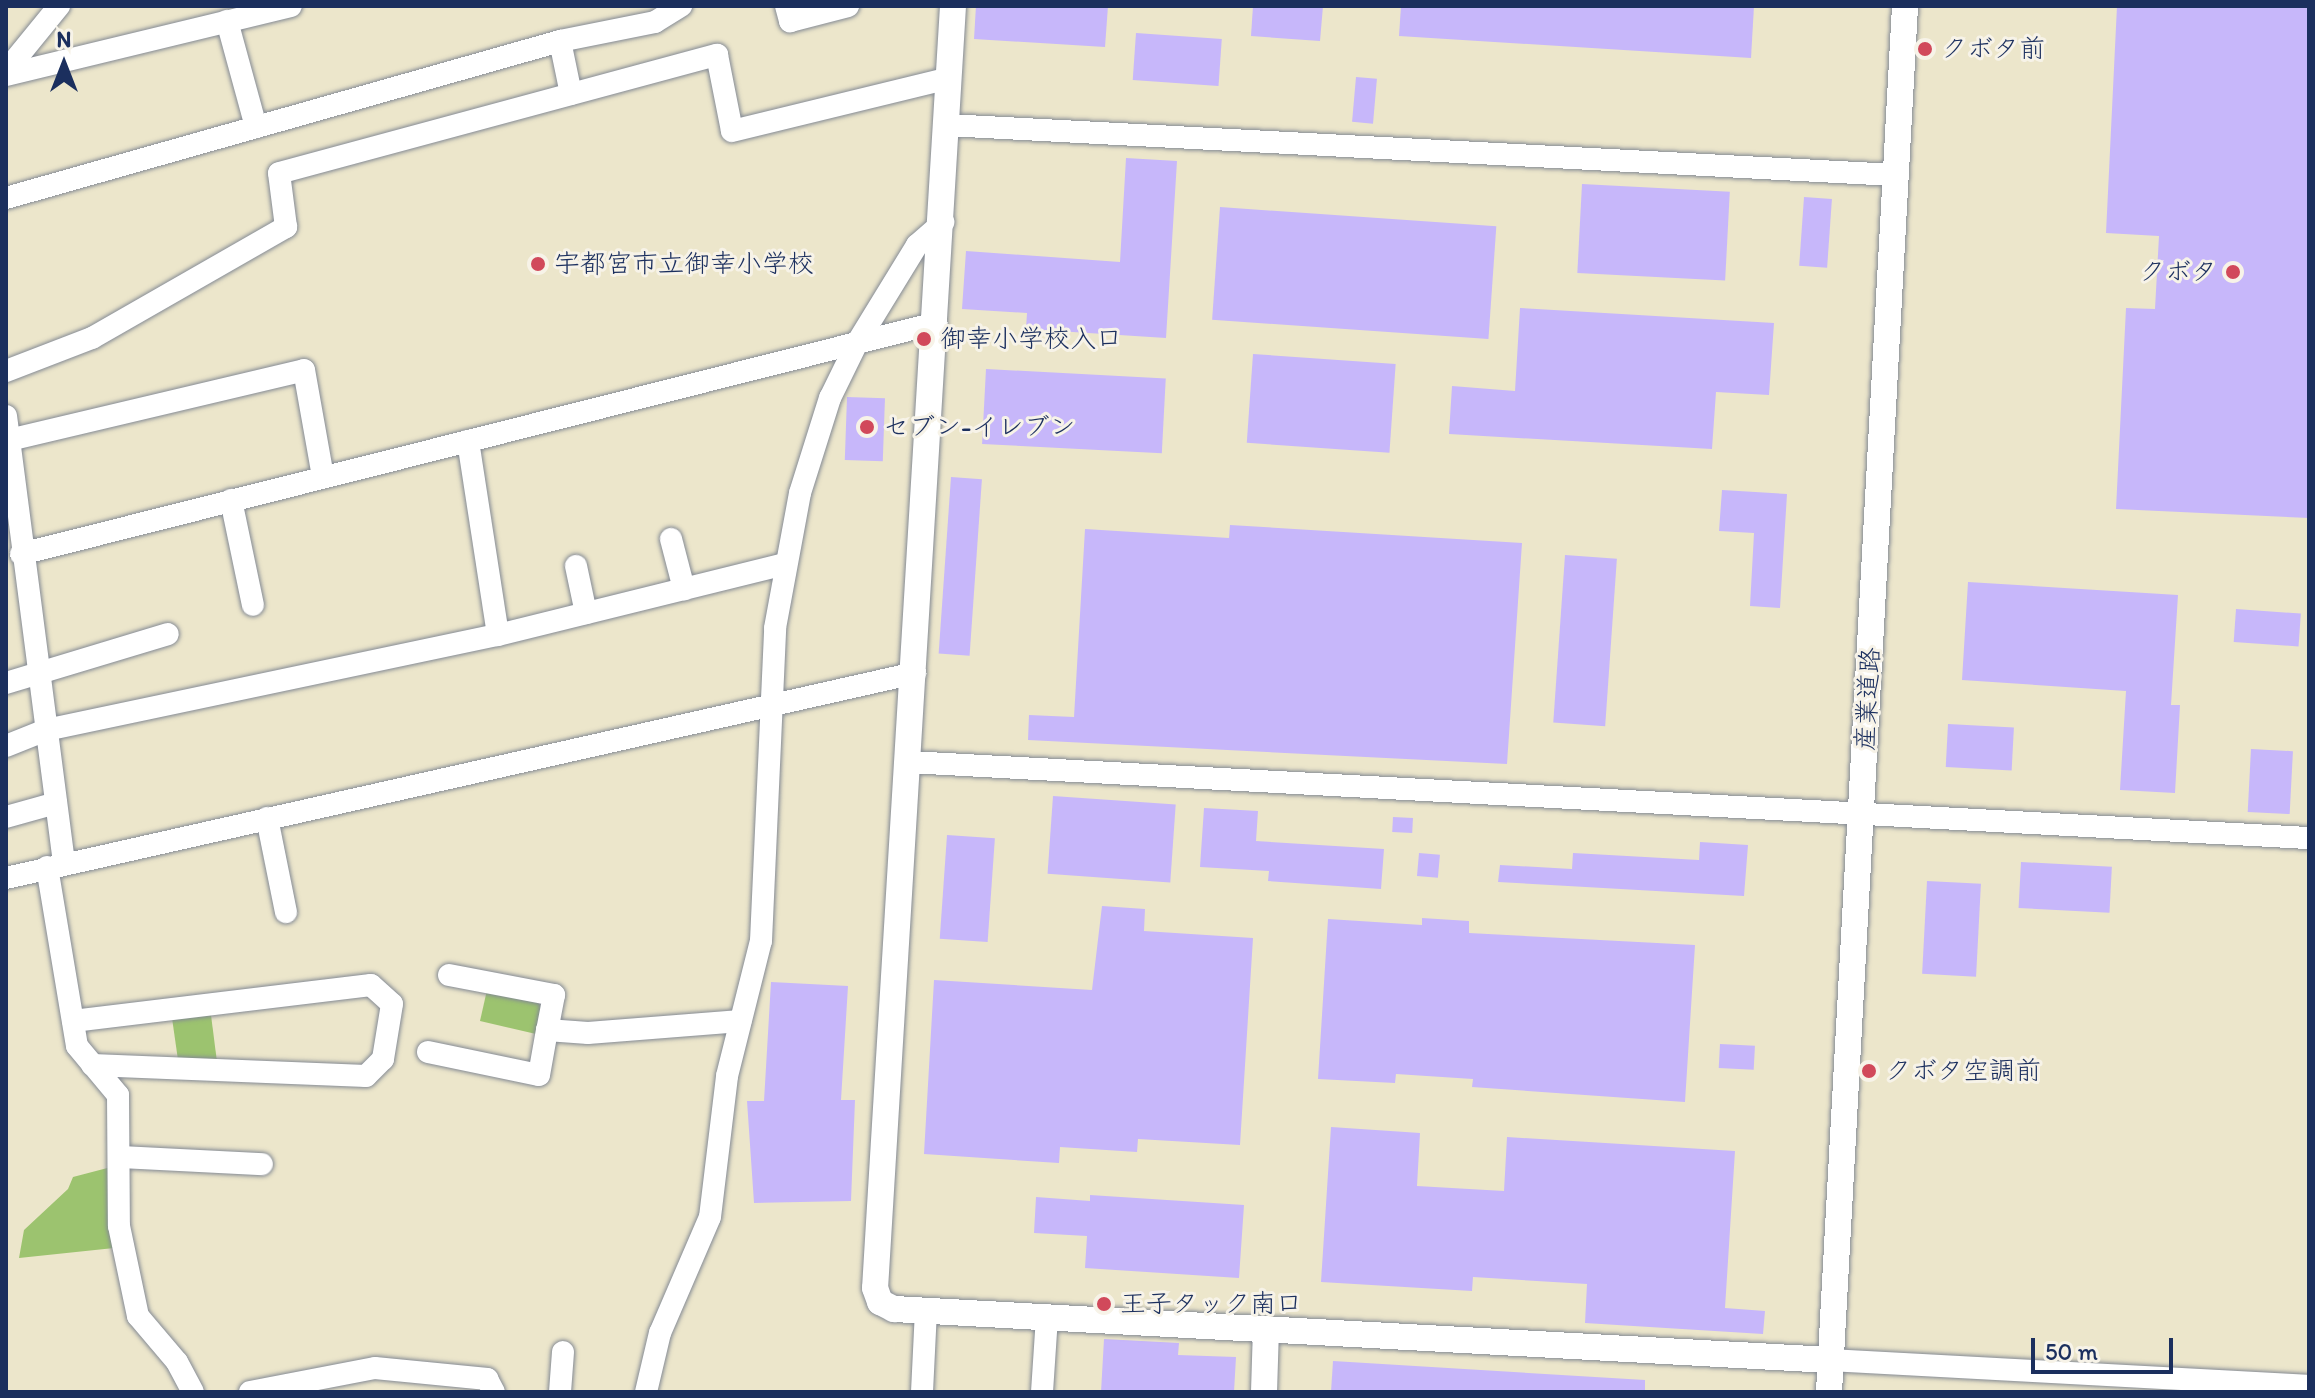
<!DOCTYPE html>
<meta charset="utf-8">
<style>
body{margin:0}
#map{position:relative;width:2315px;height:1398px;overflow:hidden;background:#ece6cb;font-family:Itim,"Klee One",sans-serif}
div>[style]{position:absolute}
.green>*{inset:0;background:#9cc36f}
.building>*{inset:0;background:#c7b7fa;transform-origin:0 0}
.roads{filter:drop-shadow(0 0 2px #848a94) drop-shadow(0 0 2px #848a94)}
.minor>*{height:22px;margin:-11px;padding:0 11px;transform-origin:11px;border-radius:11px;background:#fff}
.tertiary>*{height:26px;margin:-13px;padding:0 13px;transform-origin:13px;border-radius:13px;background:#fff}
.dots>*{width:22px;height:22px;translate:-50% -50%;box-sizing:border-box;border:4px solid #f7f3e8;border-radius:50%}
span{translate:-50% -50%;white-space:nowrap;text-align:center;line-height:1.15;-webkit-text-stroke:6px #f7f3e8;paint-order:stroke}
.poi-label{font-size:26px;color:#1b2f5e}
.left{translate:0 -50%;text-align:left}
.right{translate:-100% -50%;text-align:right}
.street-label{font-size:26px;color:#1b2f5e}
.frame{position:absolute;inset:0;border:8px solid #1b2f5e;pointer-events:none}
.north{position:absolute;left:24px;top:24px;width:80px;height:80px;-webkit-text-stroke:6px #f7f3e8;paint-order:stroke;rotate:0deg;font-size:22px;font-weight:700;line-height:32px;text-align:center;color:#1b2f5e}
.north::after{content:'';display:block;margin:auto;width:28px;height:36px;background:#1b2f5e;clip-path:polygon(50% 0,100% 100%,50% 72%,0 100%)}
.scale{position:absolute;left:2031px;top:1338px;width:142px;height:36px;box-sizing:border-box;border:4px solid #1b2f5e;border-top:0;padding-left:10px;font-size:24px;line-height:28px;white-space:nowrap;color:#1b2f5e;-webkit-text-stroke:6px #f7f3e8;paint-order:stroke}
</style>
<div id="map">
<div class="green">
<i style="clip-path:polygon(487px 990px,537px 1000px,541px 1007px,536px 1034px,480px 1021px)"></i>
<i style="clip-path:polygon(211px 1015px,217px 1062px,178px 1060px,172px 1018px)"></i>
<i style="clip-path:polygon(115px 1166px,114px 1248px,19px 1258px,24px 1230px,68px 1189px,73px 1177px)"></i>
</div>
<div class="building">
<i style="clip-path:polygon(976px 6px,1108px 6px,1105px 47px,974px 39px)"></i>
<i style="clip-path:polygon(1253px 6px,1323px 6px,1320px 41px,1251px 36px)"></i>
<i style="clip-path:polygon(1401px 6px,1754px 6px,1751px 58px,1399px 36px)"></i>
<i style="clip-path:polygon(2117px 6px,2309px 6px,2309px 518px,2116px 509px,2126px 308px,2155px 309px,2159px 236px,2106px 233px)"></i>
<i style="left:1136px;top:33px;width:86px;height:47px;rotate:4deg"></i>
<i style="left:1356px;top:77px;width:21px;height:45px;rotate:5deg"></i>
<i style="clip-path:polygon(1126px 158px,1177px 161px,1166px 338px,1026px 329px,1027px 313px,962px 309px,966px 251px,1120px 262px)"></i>
<i style="left:1582px;top:184px;width:148px;height:89px;rotate:3deg"></i>
<i style="left:1804px;top:197px;width:28px;height:69px;rotate:4deg"></i>
<i style="left:1220px;top:207px;width:277px;height:113px;rotate:4deg"></i>
<i style="clip-path:polygon(1520px 308px,1774px 323px,1769px 395px,1716px 392px,1712px 449px,1449px 434px,1452px 386px,1515px 391px)"></i>
<i style="left:1253px;top:354px;width:143px;height:89px;rotate:4deg"></i>
<i style="left:986px;top:369px;width:180px;height:75px;rotate:3deg"></i>
<i style="left:847px;top:397px;width:38px;height:63px;rotate:2deg"></i>
<i style="left:951px;top:477px;width:31px;height:177px;rotate:4deg"></i>
<i style="clip-path:polygon(1722px 490px,1787px 494px,1780px 608px,1750px 606px,1754px 533px,1719px 531px)"></i>
<i style="clip-path:polygon(1230px 525px,1522px 543px,1507px 764px,1028px 740px,1029px 715px,1074px 717px,1085px 529px,1229px 538px)"></i>
<i style="left:1565px;top:555px;width:52px;height:168px;rotate:4deg"></i>
<i style="clip-path:polygon(1968px 582px,2178px 595px,2171px 705px,2180px 705px,2175px 793px,2120px 790px,2126px 691px,1962px 680px)"></i>
<i style="left:2236px;top:609px;width:65px;height:33px;rotate:4deg"></i>
<i style="left:1948px;top:724px;width:66px;height:43px;rotate:3deg"></i>
<i style="left:2251px;top:749px;width:42px;height:63px;rotate:3deg"></i>
<i style="left:1053px;top:796px;width:123px;height:78px;rotate:4deg"></i>
<i style="clip-path:polygon(1204px 808px,1258px 811px,1256px 841px,1384px 849px,1381px 889px,1268px 881px,1269px 871px,1200px 867px)"></i>
<i style="left:1393px;top:817px;width:20px;height:15px;rotate:3deg"></i>
<i style="left:947px;top:835px;width:48px;height:104px;rotate:4deg"></i>
<i style="clip-path:polygon(1700px 842px,1748px 845px,1744px 896px,1498px 882px,1500px 865px,1572px 869px,1573px 853px,1699px 860px)"></i>
<i style="left:1419px;top:853px;width:21px;height:23px;rotate:5deg"></i>
<i style="left:2021px;top:862px;width:91px;height:46px;rotate:3deg"></i>
<i style="left:1927px;top:881px;width:54px;height:93px;rotate:3deg"></i>
<i style="clip-path:polygon(1102px 906px,1145px 909px,1144px 931px,1253px 938px,1240px 1145px,1138px 1139px,1137px 1152px,1060px 1147px,1059px 1163px,924px 1154px,934px 980px,1092px 990px)"></i>
<i style="clip-path:polygon(1422px 918px,1469px 921px,1469px 933px,1695px 945px,1685px 1102px,1472px 1087px,1473px 1079px,1396px 1074px,1395px 1083px,1318px 1079px,1328px 919px,1422px 925px)"></i>
<i style="clip-path:polygon(771px 982px,848px 986px,841px 1100px,855px 1100px,851px 1201px,754px 1203px,747px 1101px,764px 1101px)"></i>
<i style="left:1720px;top:1044px;width:35px;height:24px;rotate:3deg"></i>
<i style="clip-path:polygon(1331px 1127px,1420px 1133px,1417px 1186px,1504px 1191px,1507px 1137px,1735px 1151px,1725px 1308px,1765px 1311px,1763px 1334px,1585px 1323px,1587px 1284px,1473px 1277px,1472px 1291px,1321px 1282px)"></i>
<i style="clip-path:polygon(1090px 1195px,1244px 1205px,1239px 1278px,1085px 1268px,1087px 1236px,1034px 1233px,1036px 1197px,1090px 1201px)"></i>
<i style="clip-path:polygon(1104px 1339px,1179px 1343px,1178px 1355px,1236px 1357px,1234px 1392px,1101px 1392px)"></i>
<i style="clip-path:polygon(1333px 1361px,1645px 1380px,1645px 1392px,1331px 1392px)"></i>
</div>
<div class="roads">
<div class="minor">
<i style="left:786px;top:6px;width:16px;rotate:75deg"></i>
<i style="left:790px;top:21px;width:60px;rotate:-14.5deg"></i>
<i style="left:227px;top:21px;width:110px;rotate:74.7deg"></i>
<i style="left:6px;top:71px;width:84px;rotate:-50.8deg"></i>
<i style="left:6px;top:75px;width:293px;rotate:-13.6deg"></i>
<i style="left:571px;top:94px;width:54px;rotate:-101.7deg"></i>
<i style="left:560px;top:41px;width:97px;rotate:-11.3deg"></i>
<i style="left:655px;top:22px;width:31px;rotate:-32deg"></i>
<i style="left:947px;top:125px;width:950px;rotate:3.02deg"></i>
<i style="left:6px;top:198px;width:576px;rotate:-15.82deg"></i>
<i style="left:6px;top:371px;width:92px;rotate:-21deg"></i>
<i style="left:92px;top:338px;width:224px;rotate:-29.8deg"></i>
<i style="left:286px;top:227px;width:54px;rotate:-97.4deg"></i>
<i style="left:279px;top:173px;width:454px;rotate:-15.1deg"></i>
<i style="left:717px;top:55px;width:77px;rotate:78.8deg"></i>
<i style="left:732px;top:131px;width:223px;rotate:-13.7deg"></i>
<i style="left:6px;top:416px;width:451px;rotate:82.6deg"></i>
<i style="left:9px;top:440px;width:303px;rotate:-13.3deg"></i>
<i style="left:304px;top:370px;width:109px;rotate:79.9deg"></i>
<i style="left:468px;top:441px;width:196px;rotate:81.2deg"></i>
<i style="left:231px;top:500px;width:107px;rotate:78.2deg"></i>
<i style="left:671px;top:539px;width:52px;rotate:75.4deg"></i>
<i style="left:21px;top:554px;width:944px;rotate:-14.17deg"></i>
<i style="left:576px;top:566px;width:48px;rotate:78deg"></i>
<i style="left:6px;top:683px;width:169px;rotate:-16.8deg"></i>
<i style="left:6px;top:746px;width:43px;rotate:-21.8deg"></i>
<i style="left:46px;top:730px;width:462px;rotate:-11.9deg"></i>
<i style="left:498px;top:635px;width:295px;rotate:-13.9deg"></i>
<i style="left:909px;top:762px;width:1402px;rotate:3.11deg"></i>
<i style="left:6px;top:817px;width:52px;rotate:-15.6deg"></i>
<i style="left:267px;top:818px;width:96px;rotate:78.6deg"></i>
<i style="left:47px;top:867px;width:181px;rotate:80.5deg"></i>
<i style="left:77px;top:1046px;width:64px;rotate:50.1deg"></i>
<i style="left:118px;top:1095px;width:131px;rotate:89.6deg"></i>
<i style="left:119px;top:1226px;width:92px;rotate:78.1deg"></i>
<i style="left:138px;top:1316px;width:60px;rotate:49.7deg"></i>
<i style="left:177px;top:1362px;width:34px;rotate:62deg"></i>
<i style="left:6px;top:878px;width:932px;rotate:-12.71deg"></i>
<i style="left:449px;top:975px;width:107px;rotate:10.8deg"></i>
<i style="left:554px;top:995px;width:36px;rotate:101deg"></i>
<i style="left:547px;top:1030px;width:41px;rotate:4.2deg"></i>
<i style="left:588px;top:1033px;width:153px;rotate:-4.5deg"></i>
<i style="left:73px;top:1021px;width:300px;rotate:-6.9deg"></i>
<i style="left:371px;top:985px;width:28px;rotate:42deg"></i>
<i style="left:392px;top:1004px;width:56px;rotate:99.3deg"></i>
<i style="left:383px;top:1059px;width:24px;rotate:135deg"></i>
<i style="left:366px;top:1076px;width:274px;rotate:-177.7deg"></i>
<i style="left:428px;top:1052px;width:113px;rotate:11.7deg"></i>
<i style="left:539px;top:1075px;width:46px;rotate:-79.9deg"></i>
<i style="left:122px;top:1157px;width:140px;rotate:2.9deg"></i>
<i style="left:1831px;top:1360px;width:479px;rotate:3.1deg"></i>
<i style="left:250px;top:1392px;width:127px;rotate:-10.9deg"></i>
<i style="left:375px;top:1368px;width:113px;rotate:5.6deg"></i>
<i style="left:487px;top:1379px;width:15px;rotate:62deg"></i>
<i style="left:560px;top:1392px;width:40px;rotate:-85.7deg"></i>
<i style="left:646px;top:1392px;width:61px;rotate:-76.7deg"></i>
<i style="left:660px;top:1333px;width:126px;rotate:-66.7deg"></i>
<i style="left:710px;top:1217px;width:142px;rotate:-83.1deg"></i>
<i style="left:727px;top:1076px;width:139px;rotate:-75.9deg"></i>
<i style="left:761px;top:941px;width:313px;rotate:-87.4deg"></i>
<i style="left:775px;top:628px;width:137px;rotate:-79.5deg"></i>
<i style="left:800px;top:493px;width:100px;rotate:-72.5deg"></i>
<i style="left:830px;top:398px;width:61px;rotate:-63.9deg"></i>
<i style="left:857px;top:343px;width:115px;rotate:-58.5deg"></i>
<i style="left:917px;top:245px;width:35px;rotate:-41deg"></i>
<i style="left:922px;top:1392px;width:82px;rotate:-87.2deg"></i>
<i style="left:1042px;top:1392px;width:75px;rotate:-86.2deg"></i>
</div>
<div class="tertiary">
<i style="left:953px;top:6px;width:1284px;rotate:93.48deg"></i>
<i style="left:875px;top:1288px;width:15px;rotate:70deg"></i>
<i style="left:880px;top:1302px;width:16px;rotate:27deg"></i>
<i style="left:894px;top:1309px;width:938px;rotate:3.12deg"></i>
<i style="left:1264px;top:1392px;width:63px;rotate:-88.2deg"></i>
<i style="left:1829px;top:1392px;width:1388px;rotate:-86.86deg"></i>
</div>
</div>
<div class="dots">
<i style="left:1925px;top:49px;background:#d1495b"></i>
<i style="left:538px;top:264px;background:#d1495b"></i>
<i style="left:2233px;top:272px;background:#d1495b"></i>
<i style="left:924px;top:339px;background:#d1495b"></i>
<i style="left:867px;top:427px;background:#d1495b"></i>
<i style="left:1869px;top:1071px;background:#d1495b"></i>
<i style="left:1104px;top:1304px;background:#d1495b"></i>
</div>
<div class="poi-label">
<span class="left" style="left:1941px;top:49px">クボタ前</span>
<span class="left" style="left:554px;top:264px">宇都宮市立御幸小学校</span>
<span class="right" style="left:2217px;top:272px">クボタ</span>
<span class="left" style="left:940px;top:339px">御幸小学校入口</span>
<span class="left" style="left:883px;top:427px">セブン-イレブン</span>
<span class="left" style="left:1885px;top:1071px">クボタ空調前</span>
<span class="left" style="left:1120px;top:1304px">王子タック南口</span>
</div>
<div class="street-label">
<span style="left:1868px;top:699px;rotate:-87deg">産業道路</span>
</div>
<div class="frame"></div>
<div class="north">N</div>
<div class="scale">50 m</div>
</div>
